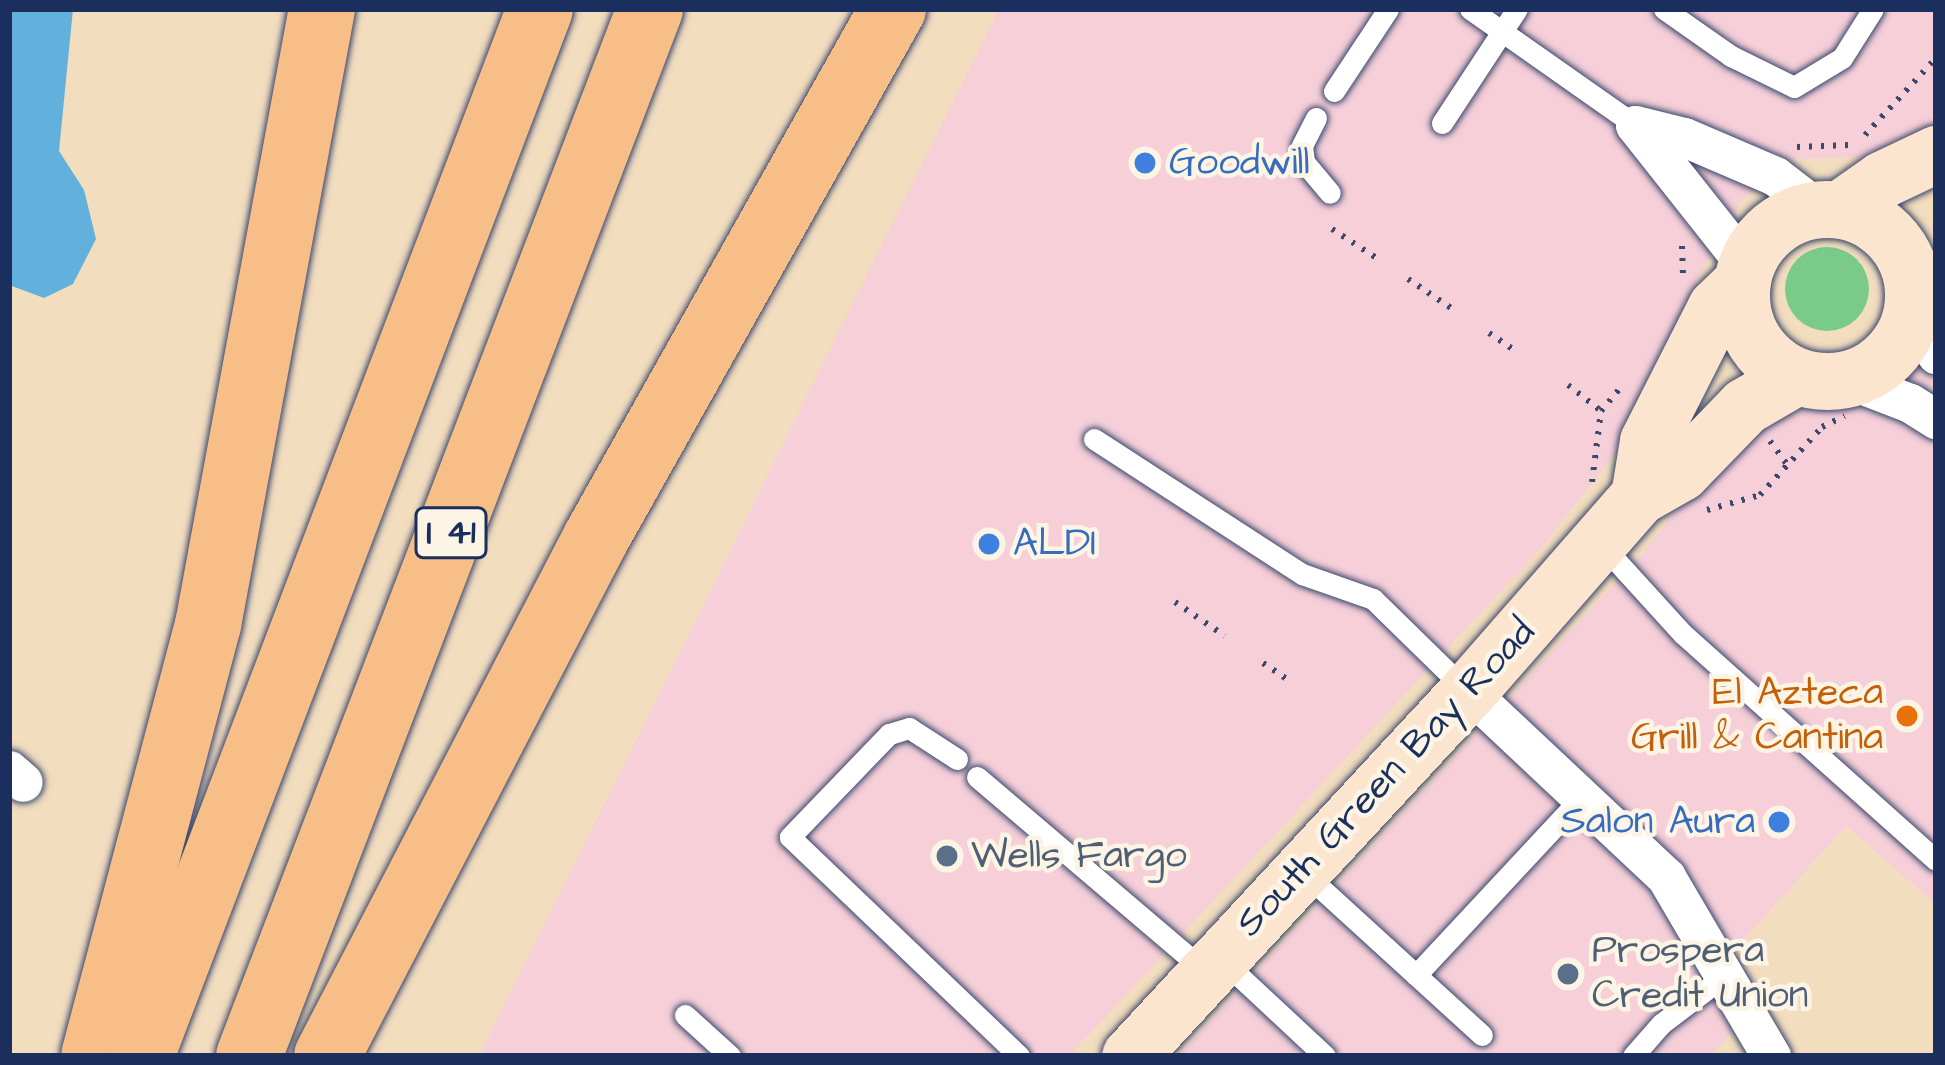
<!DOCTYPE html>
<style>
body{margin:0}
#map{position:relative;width:1945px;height:1065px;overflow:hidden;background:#f3ddbf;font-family:"Architects Daughter",sans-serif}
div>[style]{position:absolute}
.built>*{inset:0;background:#f6cfd9}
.green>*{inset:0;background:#79ca8b}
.round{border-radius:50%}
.water>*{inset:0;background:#62b0dc}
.path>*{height:6px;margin-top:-3px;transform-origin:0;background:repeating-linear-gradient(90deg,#3b496d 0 3px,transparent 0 12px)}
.roads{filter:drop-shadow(0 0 3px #3b496d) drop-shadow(0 0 3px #3b496d)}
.lane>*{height:21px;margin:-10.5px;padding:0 10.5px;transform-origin:10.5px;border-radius:10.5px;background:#fff}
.street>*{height:39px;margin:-19.5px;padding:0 19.5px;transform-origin:19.5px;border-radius:19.5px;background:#fff}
.secondary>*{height:57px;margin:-28.5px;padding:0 28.5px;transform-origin:28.5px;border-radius:28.5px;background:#fce5cf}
.secondary>.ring{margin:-28.5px;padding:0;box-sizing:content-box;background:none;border:57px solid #fce5cf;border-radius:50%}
.highway>*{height:66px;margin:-33px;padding:0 33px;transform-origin:33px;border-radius:33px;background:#f7be88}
.dots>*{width:33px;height:33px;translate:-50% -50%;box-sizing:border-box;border:6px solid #fcf5e5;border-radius:50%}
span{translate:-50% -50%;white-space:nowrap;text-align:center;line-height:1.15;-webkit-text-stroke:9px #fcf5e5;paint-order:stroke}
.shield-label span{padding:3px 9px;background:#fcf5e5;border:3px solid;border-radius:9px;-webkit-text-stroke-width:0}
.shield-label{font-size:36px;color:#1b2f5e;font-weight:700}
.shop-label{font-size:39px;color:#366cbe}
.left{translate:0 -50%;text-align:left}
.right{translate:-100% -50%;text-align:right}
.food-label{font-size:39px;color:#c56008}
.street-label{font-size:39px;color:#1b2f5e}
.service-label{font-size:39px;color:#4e5e75}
.frame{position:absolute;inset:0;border:12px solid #1b2f5e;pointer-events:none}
</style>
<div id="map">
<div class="built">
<i style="clip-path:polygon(999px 9px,1936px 9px,1936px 125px,1883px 157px,1789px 159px,1741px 202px,1701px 272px,1665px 367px,1621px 446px,1540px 549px,1069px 1056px,479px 1056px)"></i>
<i style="clip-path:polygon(1936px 311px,1936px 904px,1846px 826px,1720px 966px,1744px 1019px,1710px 1056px,1178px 1056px,1646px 550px,1713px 459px,1804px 400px,1838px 398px,1897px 371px,1913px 359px)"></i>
</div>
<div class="green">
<i class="round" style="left:1785px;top:247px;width:84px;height:84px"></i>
</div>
<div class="water">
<i style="clip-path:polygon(9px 9px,73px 9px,59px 151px,84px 190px,96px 239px,73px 284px,44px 298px,9px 285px)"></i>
</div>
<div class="path">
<i style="left:1865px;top:135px;width:105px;rotate:-47.3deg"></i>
<i style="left:1797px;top:147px;width:52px;rotate:-2.2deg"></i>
<i style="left:1332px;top:229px;width:55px;rotate:33.1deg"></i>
<i style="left:1682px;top:246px;width:28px;rotate:88deg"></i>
<i style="left:1408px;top:279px;width:59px;rotate:34deg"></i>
<i style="left:1489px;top:333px;width:29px;rotate:34deg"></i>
<i style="left:1568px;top:385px;width:42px;rotate:38.2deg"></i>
<i style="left:1770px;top:441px;width:29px;rotate:54deg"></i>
<i style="left:1592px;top:482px;width:72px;rotate:-82.8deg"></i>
<i style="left:1601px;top:411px;width:35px;rotate:-50deg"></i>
<i style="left:1707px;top:510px;width:55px;rotate:-15.8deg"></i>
<i style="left:1760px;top:495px;width:92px;rotate:-47.6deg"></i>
<i style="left:1822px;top:427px;width:25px;rotate:-26deg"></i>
<i style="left:1175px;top:602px;width:60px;rotate:34.2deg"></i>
<i style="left:1263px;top:663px;width:34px;rotate:34deg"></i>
</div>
<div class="roads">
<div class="lane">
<i style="left:1470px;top:9px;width:202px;rotate:35.1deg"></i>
<i style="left:1664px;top:9px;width:82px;rotate:35deg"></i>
<i style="left:1731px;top:56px;width:70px;rotate:26.2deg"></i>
<i style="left:1794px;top:87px;width:56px;rotate:-31.1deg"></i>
<i style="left:1842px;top:58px;width:58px;rotate:-57.7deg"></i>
<i style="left:1334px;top:91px;width:98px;rotate:-56.6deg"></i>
<i style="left:1316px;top:118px;width:31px;rotate:117deg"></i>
<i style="left:1302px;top:146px;width:16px;rotate:83deg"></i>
<i style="left:1304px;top:162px;width:40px;rotate:50deg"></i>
<i style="left:1442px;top:123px;width:136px;rotate:-56.7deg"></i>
<i style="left:1094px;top:439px;width:248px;rotate:33deg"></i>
<i style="left:1302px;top:574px;width:75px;rotate:19.4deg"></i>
<i style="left:1373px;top:599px;width:132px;rotate:44.4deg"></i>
<i style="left:1601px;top:544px;width:122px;rotate:47.7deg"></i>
<i style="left:1683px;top:634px;width:339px;rotate:41.8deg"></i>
<i style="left:957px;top:759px;width:57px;rotate:-147.1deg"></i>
<i style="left:909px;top:728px;width:21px;rotate:163deg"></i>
<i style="left:889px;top:734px;width:143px;rotate:133.9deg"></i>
<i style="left:790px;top:837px;width:317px;rotate:43.7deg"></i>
<i style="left:977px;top:777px;width:301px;rotate:40.4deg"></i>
<i style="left:1302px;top:871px;width:154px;rotate:42.4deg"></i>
<i style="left:1416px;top:975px;width:242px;rotate:-47deg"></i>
<i style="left:1221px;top:959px;width:142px;rotate:43deg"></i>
<i style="left:1416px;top:975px;width:89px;rotate:42.3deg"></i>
<i style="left:685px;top:1015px;width:61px;rotate:42.3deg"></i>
<i style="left:1633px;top:1056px;width:43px;rotate:-48.8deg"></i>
<i style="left:1661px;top:1024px;width:79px;rotate:-37.3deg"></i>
</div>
<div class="street">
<i style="left:1635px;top:125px;width:50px;rotate:13.8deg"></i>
<i style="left:1684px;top:137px;width:99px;rotate:23.2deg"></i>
<i style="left:1775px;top:176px;width:54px;rotate:37.5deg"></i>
<i style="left:1635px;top:125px;width:179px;rotate:51.6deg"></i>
<i style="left:1912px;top:313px;width:48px;rotate:59.7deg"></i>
<i style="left:1848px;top:379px;width:66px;rotate:21.2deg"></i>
<i style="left:1910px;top:403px;width:31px;rotate:32deg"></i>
<i style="left:1468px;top:691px;width:272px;rotate:43.2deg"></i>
<i style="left:1666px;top:877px;width:208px;rotate:59.6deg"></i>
<i style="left:9px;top:770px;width:18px;rotate:41deg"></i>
</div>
<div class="secondary">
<i class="ring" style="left:1741px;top:209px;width:115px;height:115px"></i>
<i style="left:1840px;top:209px;width:52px;rotate:-34.9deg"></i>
<i style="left:1883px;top:179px;width:59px;rotate:-25.3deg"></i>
<i style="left:1639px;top:496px;width:56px;rotate:-80.7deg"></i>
<i style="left:1648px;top:441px;width:150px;rotate:-63.1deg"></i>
<i style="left:1716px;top:307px;width:32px;rotate:-44deg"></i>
<i style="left:1130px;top:1056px;width:497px;rotate:-47.2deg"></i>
<i style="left:1468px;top:691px;width:259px;rotate:-48.8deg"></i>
<i style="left:1639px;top:496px;width:48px;rotate:-29.7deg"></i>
<i style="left:1681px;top:472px;width:92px;rotate:-45.9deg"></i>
<i style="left:1745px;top:406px;width:58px;rotate:-30.1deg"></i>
</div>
<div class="highway">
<i style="left:94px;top:1056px;width:446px;rotate:-75.2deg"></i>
<i style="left:208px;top:625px;width:626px;rotate:-79.52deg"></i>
<i style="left:141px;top:1056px;width:1120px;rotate:-69.14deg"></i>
<i style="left:249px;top:1056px;width:1121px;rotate:-69.04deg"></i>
<i style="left:327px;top:1056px;width:584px;rotate:-62.56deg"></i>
<i style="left:596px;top:538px;width:607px;rotate:-60.69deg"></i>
</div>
</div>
<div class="dots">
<i style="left:1145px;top:163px;background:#3f7fe0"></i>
<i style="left:989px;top:544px;background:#3f7fe0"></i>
<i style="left:1907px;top:716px;background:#e8710a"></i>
<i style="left:1779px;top:822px;background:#3f7fe0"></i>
<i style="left:947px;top:856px;background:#5c6f8a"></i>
<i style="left:1568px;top:974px;background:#5c6f8a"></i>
</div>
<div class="shield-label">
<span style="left:451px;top:533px">I 41</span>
</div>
<div class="shop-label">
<span class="left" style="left:1169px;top:163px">Goodwill</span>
<span class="left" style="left:1013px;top:544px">ALDI</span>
<span class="right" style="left:1755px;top:822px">Salon Aura</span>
</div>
<div class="food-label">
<span class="right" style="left:1883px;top:716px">El Azteca<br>Grill &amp; Cantina</span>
</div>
<div class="street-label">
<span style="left:1386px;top:778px;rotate:-47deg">South Green Bay Road</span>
</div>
<div class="service-label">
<span class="left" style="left:971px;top:856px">Wells Fargo</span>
<span class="left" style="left:1592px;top:974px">Prospera<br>Credit Union</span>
</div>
<div class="frame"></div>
</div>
